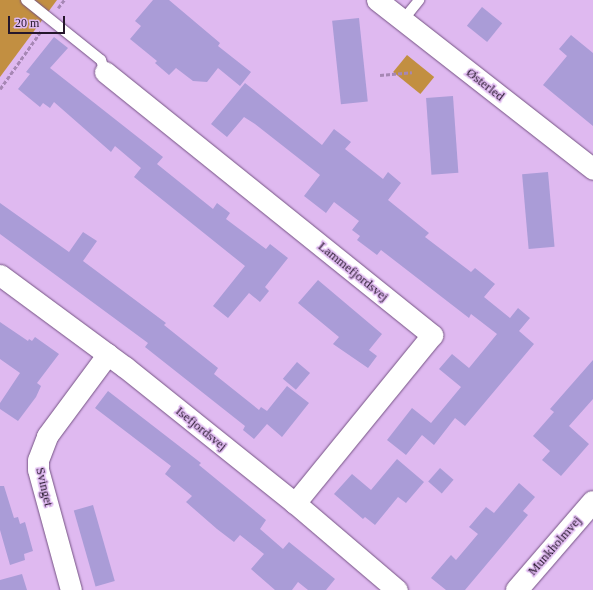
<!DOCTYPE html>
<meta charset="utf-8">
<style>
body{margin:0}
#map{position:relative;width:593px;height:590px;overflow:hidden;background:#dfb9f0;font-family:Georgia,serif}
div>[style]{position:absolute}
.green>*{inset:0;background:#c28f41;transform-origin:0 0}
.building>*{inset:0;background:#aa9cd7;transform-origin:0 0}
.path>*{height:2.5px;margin-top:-1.25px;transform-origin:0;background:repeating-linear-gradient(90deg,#a687b4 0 4px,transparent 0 6px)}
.roads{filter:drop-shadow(0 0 1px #745283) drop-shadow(0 0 1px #745283)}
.service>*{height:10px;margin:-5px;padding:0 5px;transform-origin:5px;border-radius:5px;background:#fff}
.minor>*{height:21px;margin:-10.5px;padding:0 10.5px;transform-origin:10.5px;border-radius:10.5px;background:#fff}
.tertiary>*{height:22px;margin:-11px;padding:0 11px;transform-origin:11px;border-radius:11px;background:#fff}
span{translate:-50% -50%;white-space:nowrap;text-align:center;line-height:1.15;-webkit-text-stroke:3px #dfb9f0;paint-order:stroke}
.street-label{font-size:13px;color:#25172b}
.scale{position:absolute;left:8px;top:16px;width:57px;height:18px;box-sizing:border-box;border:2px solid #25172b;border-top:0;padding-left:5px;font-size:12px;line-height:14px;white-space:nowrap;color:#25172b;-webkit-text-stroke:3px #dfb9f0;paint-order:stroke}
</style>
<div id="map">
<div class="green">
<i style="clip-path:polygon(0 0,57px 0,0 77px)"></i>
<i style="left:407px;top:55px;width:35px;height:22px;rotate:39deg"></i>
</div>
<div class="building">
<i style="clip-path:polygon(153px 0,169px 0,220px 43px,218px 46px,251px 72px,240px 86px,218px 68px,207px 82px,193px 81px,176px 68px,169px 75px,155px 63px,157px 61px,130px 39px,141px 26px,135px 21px)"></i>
<i style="left:482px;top:7px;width:26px;height:24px;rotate:39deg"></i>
<i style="left:359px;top:18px;width:84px;height:27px;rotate:84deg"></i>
<i style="clip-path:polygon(571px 35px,593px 53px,593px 126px,543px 85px,567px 56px,559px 49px)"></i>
<i style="clip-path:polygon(54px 37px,68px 48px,50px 68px,163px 157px,157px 164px,213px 209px,217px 203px,230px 213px,226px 219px,266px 249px,270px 244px,288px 258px,265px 287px,269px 291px,260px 302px,249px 293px,228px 318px,213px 306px,245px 266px,134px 177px,141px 168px,115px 146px,111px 152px,54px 102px,50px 108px,43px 103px,40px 107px,18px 89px,30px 74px,26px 72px)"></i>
<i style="clip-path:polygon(245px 83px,322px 145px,334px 129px,351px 142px,345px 149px,383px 179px,388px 172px,401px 183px,388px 200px,429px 233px,425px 237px,471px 272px,475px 268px,495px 284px,484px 297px,510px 318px,518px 308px,530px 318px,519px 331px,534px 344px,465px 426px,455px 418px,434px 445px,422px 435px,406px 455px,387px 440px,412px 408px,431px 423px,461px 387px,439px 369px,452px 354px,469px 368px,497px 334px,471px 314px,469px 318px,381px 250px,377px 255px,357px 240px,360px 236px,352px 230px,359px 221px,334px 202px,326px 213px,304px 196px,320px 175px,255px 124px,244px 117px,227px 137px,211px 124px)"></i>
<i style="left:453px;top:96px;width:77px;height:27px;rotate:86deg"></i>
<i style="left:548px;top:172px;width:75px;height:26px;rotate:85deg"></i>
<i style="clip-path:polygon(0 203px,69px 252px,83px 232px,97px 241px,83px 261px,166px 323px,164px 325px,218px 368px,214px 374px,259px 410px,261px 407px,267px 411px,287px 386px,309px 403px,282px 437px,267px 424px,254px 439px,243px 430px,245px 426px,145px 347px,148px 343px,0 234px)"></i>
<i style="clip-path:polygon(318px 280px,382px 334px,369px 350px,377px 356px,368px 368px,333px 344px,339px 337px,298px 303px)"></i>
<i style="clip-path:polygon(0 322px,28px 341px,29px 339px,32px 341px,35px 337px,59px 354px,37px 383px,41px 386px,36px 397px,18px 421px,0 409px,0 403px,20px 373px,0 359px)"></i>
<i style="clip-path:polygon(593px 360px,593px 399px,569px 426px,589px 444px,561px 476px,542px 460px,550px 451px,533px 436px,554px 412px,550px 409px)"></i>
<i style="left:297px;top:362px;width:17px;height:22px;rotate:40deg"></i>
<i style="clip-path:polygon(108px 391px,201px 463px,199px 465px,266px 520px,260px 529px,283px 549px,289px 542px,335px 579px,326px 590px,308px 590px,298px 582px,292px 590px,275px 590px,251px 569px,264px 554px,240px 535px,234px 542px,217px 529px,186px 502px,192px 496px,165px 474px,171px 466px,95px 408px)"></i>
<i style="clip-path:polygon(397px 459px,424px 482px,406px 503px,398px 497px,375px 525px,365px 517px,363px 519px,334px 494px,352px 474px,371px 490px)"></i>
<i style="left:440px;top:468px;width:18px;height:18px;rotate:41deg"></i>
<i style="clip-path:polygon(519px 483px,535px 497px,523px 511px,528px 515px,465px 590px,446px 590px,431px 578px,451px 555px,456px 560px,478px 534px,469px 527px,486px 507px,494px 513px)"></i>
<i style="clip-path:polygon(0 486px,4px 486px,14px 518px,18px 517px,20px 524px,25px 522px,33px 551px,24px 554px,25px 560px,10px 565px,0 530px)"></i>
<i style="left:93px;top:505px;width:79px;height:20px;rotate:74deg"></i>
<i style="clip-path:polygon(22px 574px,27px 590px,0 590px,0 580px)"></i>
</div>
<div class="path">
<i style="left:58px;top:8px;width:10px;rotate:-53deg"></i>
<i style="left:380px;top:75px;width:32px;rotate:-5deg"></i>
<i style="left:0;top:89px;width:71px;rotate:-54.7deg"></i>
</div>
<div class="roads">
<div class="service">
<i style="left:26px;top:0;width:96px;rotate:38.7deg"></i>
<i style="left:101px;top:60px;width:13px;rotate:72deg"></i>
<i style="left:403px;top:20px;width:26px;rotate:-51deg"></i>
</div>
<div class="minor">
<i style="left:377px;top:0;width:274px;rotate:38deg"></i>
<i style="left:105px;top:72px;width:420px;rotate:38.8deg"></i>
<i style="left:432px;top:335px;width:217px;rotate:129.2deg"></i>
<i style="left:0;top:275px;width:155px;rotate:36.4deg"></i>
<i style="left:125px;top:367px;width:218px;rotate:38.7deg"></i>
<i style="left:295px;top:503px;width:134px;rotate:40.5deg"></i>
<i style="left:71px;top:590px;width:125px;rotate:-105.3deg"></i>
<i style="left:38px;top:469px;width:9px;rotate:-90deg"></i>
<i style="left:38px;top:460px;width:26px;rotate:-69deg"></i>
<i style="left:47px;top:436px;width:102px;rotate:-53.4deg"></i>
</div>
<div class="tertiary">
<i style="left:517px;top:590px;width:116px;rotate:-49.2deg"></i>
</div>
</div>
<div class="street-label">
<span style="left:485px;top:85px;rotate:38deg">Østerled</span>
<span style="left:353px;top:272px;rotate:39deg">Lammefjordsvej</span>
<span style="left:201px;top:429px;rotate:39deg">Isefjordsvej</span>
<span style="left:44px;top:487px;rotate:77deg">Svinget</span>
<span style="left:555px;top:546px;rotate:-49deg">Munkholmvej</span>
</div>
<div class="scale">20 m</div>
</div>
